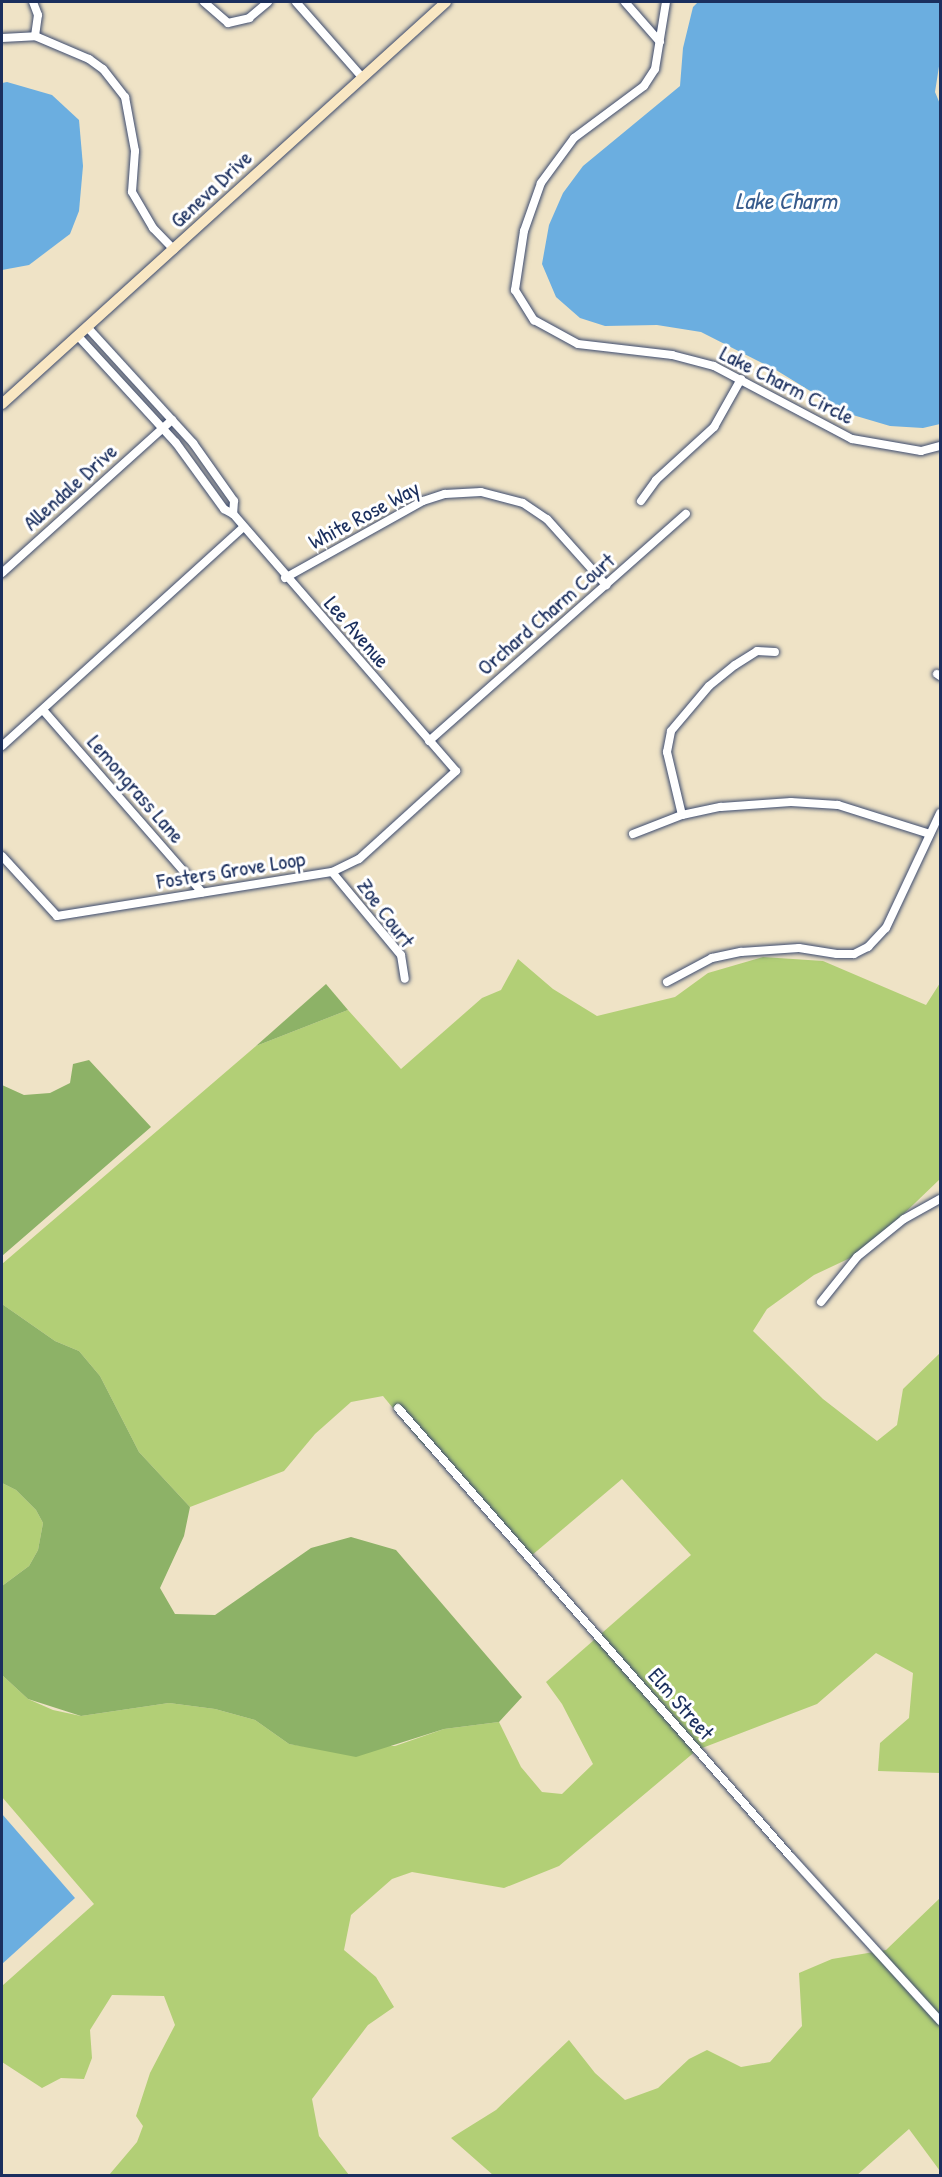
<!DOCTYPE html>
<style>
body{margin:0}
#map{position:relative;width:942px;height:2177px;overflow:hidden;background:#efe3c6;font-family:"Patrick Hand",sans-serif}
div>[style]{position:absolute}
.green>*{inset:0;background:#b2cf76}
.forest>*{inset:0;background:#8db267}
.water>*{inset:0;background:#6baee0}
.roads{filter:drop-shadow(0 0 2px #3b4a6e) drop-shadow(0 0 2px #3b4a6e)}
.minor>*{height:8px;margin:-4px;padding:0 4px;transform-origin:4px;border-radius:4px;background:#fff}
.secondary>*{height:10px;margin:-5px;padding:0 5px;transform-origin:5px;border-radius:5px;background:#f9e7c3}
span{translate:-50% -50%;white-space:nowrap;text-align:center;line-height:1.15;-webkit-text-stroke:6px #fff;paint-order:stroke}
.street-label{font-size:22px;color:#1b2f5e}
.water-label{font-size:24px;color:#375b8c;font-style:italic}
.frame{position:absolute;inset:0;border:3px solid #1b2f5e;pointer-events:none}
</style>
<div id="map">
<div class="green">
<i style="clip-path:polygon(763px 957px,823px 961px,926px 1005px,940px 983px,940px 1179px,865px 1251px,814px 1275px,767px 1309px,753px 1331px,823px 1399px,877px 1441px,897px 1425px,903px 1389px,940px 1353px,940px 1773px,878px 1771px,880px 1743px,909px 1718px,913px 1673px,876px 1653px,817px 1704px,697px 1750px,559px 1866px,504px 1888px,412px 1872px,392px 1879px,351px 1915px,344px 1950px,376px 1977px,394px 2007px,368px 2025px,312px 2099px,319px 2136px,349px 2175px,109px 2175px,137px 2142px,143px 2126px,136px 2116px,150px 2073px,175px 2025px,164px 1996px,112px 1995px,90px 2030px,92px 2058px,84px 2079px,61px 2078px,42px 2088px,2px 2062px,2px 1986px,94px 1904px,2px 1797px,2px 1675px,28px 1699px,53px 1710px,81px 1716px,169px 1703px,215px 1709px,255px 1720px,289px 1744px,309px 1747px,395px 1746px,444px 1729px,499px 1722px,521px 1767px,542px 1792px,562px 1794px,593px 1764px,562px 1704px,546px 1682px,691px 1555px,622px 1479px,531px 1556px,420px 1441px,383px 1396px,351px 1402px,315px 1434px,284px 1471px,190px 1507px,139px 1452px,100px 1376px,79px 1351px,55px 1341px,2px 1304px,2px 1264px,256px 1046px,348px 1010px,401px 1069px,482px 998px,501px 990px,518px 959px,553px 989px,597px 1016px,675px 997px,708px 973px)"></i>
<i style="clip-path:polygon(2px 1483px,16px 1490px,36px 1510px,43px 1523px,38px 1550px,29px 1566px,2px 1586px)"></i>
<i style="clip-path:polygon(940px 1898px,940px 2171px,909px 2129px,856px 2176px,493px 2175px,451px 2138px,496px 2110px,569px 2040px,595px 2073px,625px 2100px,658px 2088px,689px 2059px,707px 2050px,741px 2067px,770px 2062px,802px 2026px,799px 1973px,832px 1959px,886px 1950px)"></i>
</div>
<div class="forest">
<i style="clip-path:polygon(326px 984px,348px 1010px,256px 1046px)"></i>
<i style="clip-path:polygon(89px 1060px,151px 1127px,2px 1256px,2px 1085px,24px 1095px,50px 1093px,70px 1083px,73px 1064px)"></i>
<i style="clip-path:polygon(2px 1304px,55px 1341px,79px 1351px,100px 1376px,139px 1452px,190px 1507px,184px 1536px,160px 1588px,175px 1614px,215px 1615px,311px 1548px,351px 1537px,396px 1550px,522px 1697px,499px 1722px,444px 1729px,356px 1757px,289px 1744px,255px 1720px,215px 1709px,169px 1703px,81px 1716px,28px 1699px,2px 1675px,2px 1586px,29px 1566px,38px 1550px,43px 1523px,36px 1510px,16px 1490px,2px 1483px)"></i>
</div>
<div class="water">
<i style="clip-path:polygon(698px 2px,940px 2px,940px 60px,935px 92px,940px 104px,940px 424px,923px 428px,890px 426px,846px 413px,776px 370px,701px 332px,657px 325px,605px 326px,580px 318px,556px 297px,542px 264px,549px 225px,563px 193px,583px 166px,680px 86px,683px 48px,693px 7px)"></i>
<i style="clip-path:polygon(7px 82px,52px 95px,79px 120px,83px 166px,79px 211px,70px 234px,29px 265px,2px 270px,2px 83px)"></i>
<i style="clip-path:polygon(2px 1814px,75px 1898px,2px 1964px)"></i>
</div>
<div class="roads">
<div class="minor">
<i style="left:204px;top:2px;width:32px;rotate:41deg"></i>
<i style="left:228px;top:23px;width:22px;rotate:-13deg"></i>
<i style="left:249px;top:18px;width:25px;rotate:-40deg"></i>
<i style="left:296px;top:2px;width:98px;rotate:48.7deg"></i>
<i style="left:625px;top:2px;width:53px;rotate:48.8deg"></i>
<i style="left:666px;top:2px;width:68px;rotate:99.3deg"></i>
<i style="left:655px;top:69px;width:20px;rotate:123deg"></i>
<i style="left:644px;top:86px;width:87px;rotate:143.4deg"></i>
<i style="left:574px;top:138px;width:56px;rotate:126.3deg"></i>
<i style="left:541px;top:183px;width:51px;rotate:109.5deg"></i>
<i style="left:524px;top:231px;width:60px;rotate:98.7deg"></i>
<i style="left:515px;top:290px;width:36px;rotate:58deg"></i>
<i style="left:534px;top:320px;width:50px;rotate:28.6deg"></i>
<i style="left:578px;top:344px;width:95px;rotate:6.7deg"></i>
<i style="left:672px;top:355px;width:43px;rotate:14.7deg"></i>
<i style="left:714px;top:366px;width:156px;rotate:27.9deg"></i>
<i style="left:852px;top:439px;width:70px;rotate:9.9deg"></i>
<i style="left:921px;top:451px;width:20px;rotate:-15deg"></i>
<i style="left:35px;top:36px;width:59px;rotate:23.1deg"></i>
<i style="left:89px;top:59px;width:17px;rotate:36deg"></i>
<i style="left:103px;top:69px;width:36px;rotate:52deg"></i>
<i style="left:125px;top:97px;width:55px;rotate:79.5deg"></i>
<i style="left:135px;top:151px;width:41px;rotate:94.2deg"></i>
<i style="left:132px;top:192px;width:42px;rotate:59.7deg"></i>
<i style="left:153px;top:228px;width:30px;rotate:46deg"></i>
<i style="left:2px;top:38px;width:33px;rotate:-3deg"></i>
<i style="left:35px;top:36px;width:21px;rotate:-82deg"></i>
<i style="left:38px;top:15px;width:14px;rotate:-111deg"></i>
<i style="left:88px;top:328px;width:156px;rotate:47.6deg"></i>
<i style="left:193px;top:443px;width:71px;rotate:54.7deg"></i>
<i style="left:234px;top:501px;width:13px;rotate:94deg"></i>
<i style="left:641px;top:501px;width:26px;rotate:-54deg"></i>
<i style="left:656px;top:480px;width:79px;rotate:-42.4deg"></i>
<i style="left:714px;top:427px;width:55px;rotate:-60.6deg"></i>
<i style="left:2px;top:573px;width:229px;rotate:-42deg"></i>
<i style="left:285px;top:578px;width:158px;rotate:-29.2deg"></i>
<i style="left:423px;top:501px;width:23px;rotate:-18deg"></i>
<i style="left:445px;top:494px;width:36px;rotate:-3deg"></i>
<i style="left:481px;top:492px;width:43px;rotate:14.7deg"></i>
<i style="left:523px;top:503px;width:29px;rotate:34deg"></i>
<i style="left:547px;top:519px;width:89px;rotate:48.2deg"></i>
<i style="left:937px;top:674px;width:4px;rotate:34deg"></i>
<i style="left:43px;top:710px;width:242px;rotate:48.9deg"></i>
<i style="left:429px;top:741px;width:343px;rotate:-41.5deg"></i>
<i style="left:2px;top:746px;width:324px;rotate:-42.2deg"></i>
<i style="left:682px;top:815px;width:65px;rotate:-103.4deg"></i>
<i style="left:667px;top:752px;width:21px;rotate:-79deg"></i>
<i style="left:671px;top:731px;width:59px;rotate:-49.8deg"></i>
<i style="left:709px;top:686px;width:33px;rotate:-39deg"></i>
<i style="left:735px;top:665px;width:26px;rotate:-32deg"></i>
<i style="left:757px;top:651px;width:18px;rotate:3deg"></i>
<i style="left:633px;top:834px;width:53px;rotate:-21.2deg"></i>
<i style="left:682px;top:815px;width:40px;rotate:-12deg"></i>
<i style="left:721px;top:807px;width:70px;rotate:-4.1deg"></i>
<i style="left:791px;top:802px;width:47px;rotate:3.7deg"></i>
<i style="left:838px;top:805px;width:96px;rotate:17.5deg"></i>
<i style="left:2px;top:856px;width:81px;rotate:47.5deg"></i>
<i style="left:57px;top:916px;width:278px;rotate:-9.1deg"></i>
<i style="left:332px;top:872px;width:30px;rotate:-26deg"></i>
<i style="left:359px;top:859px;width:131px;rotate:-42.2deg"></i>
<i style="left:456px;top:771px;width:340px;rotate:-130.9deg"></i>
<i style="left:233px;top:514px;width:10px;rotate:-151deg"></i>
<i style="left:224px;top:509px;width:82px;rotate:-126deg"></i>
<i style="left:176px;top:443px;width:145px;rotate:-132.5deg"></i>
<i style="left:332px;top:872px;width:108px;rotate:50.3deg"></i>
<i style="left:401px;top:955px;width:24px;rotate:81deg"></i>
<i style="left:667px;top:982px;width:51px;rotate:-28.1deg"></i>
<i style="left:712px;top:958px;width:30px;rotate:-12deg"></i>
<i style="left:741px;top:952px;width:58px;rotate:-3.9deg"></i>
<i style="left:799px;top:948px;width:38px;rotate:9deg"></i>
<i style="left:837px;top:954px;width:17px"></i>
<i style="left:854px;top:954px;width:16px;rotate:-27deg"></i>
<i style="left:868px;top:947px;width:26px;rotate:-47deg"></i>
<i style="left:886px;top:928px;width:127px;rotate:-64.8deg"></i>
<i style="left:821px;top:1302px;width:58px;rotate:-51.3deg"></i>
<i style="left:857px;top:1257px;width:60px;rotate:-39deg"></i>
<i style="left:904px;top:1219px;width:41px;rotate:-29.1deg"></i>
<i style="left:398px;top:1408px;width:597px;rotate:48.81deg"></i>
<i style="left:791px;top:1857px;width:222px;rotate:47.7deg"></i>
</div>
<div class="secondary">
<i style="left:2px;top:404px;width:599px;rotate:-42.16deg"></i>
</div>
</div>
<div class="street-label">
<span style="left:211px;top:189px;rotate:-43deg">Geneva Drive</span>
<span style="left:787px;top:385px;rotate:27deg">Lake Charm Circle</span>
<span style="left:70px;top:487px;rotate:-42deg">Allendale Drive</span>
<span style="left:364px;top:515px;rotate:-28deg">White Rose Way</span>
<span style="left:546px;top:614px;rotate:-41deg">Orchard Charm Court</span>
<span style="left:357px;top:632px;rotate:49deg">Lee Avenue</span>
<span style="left:136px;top:789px;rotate:49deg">Lemongrass Lane</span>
<span style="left:231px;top:870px;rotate:-9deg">Fosters Grove Loop</span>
<span style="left:386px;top:913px;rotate:53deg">Zoe Court</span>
<span style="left:681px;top:1704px;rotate:49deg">Elm Street</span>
</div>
<div class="water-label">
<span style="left:786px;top:201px">Lake Charm</span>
</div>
<div class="frame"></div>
</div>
